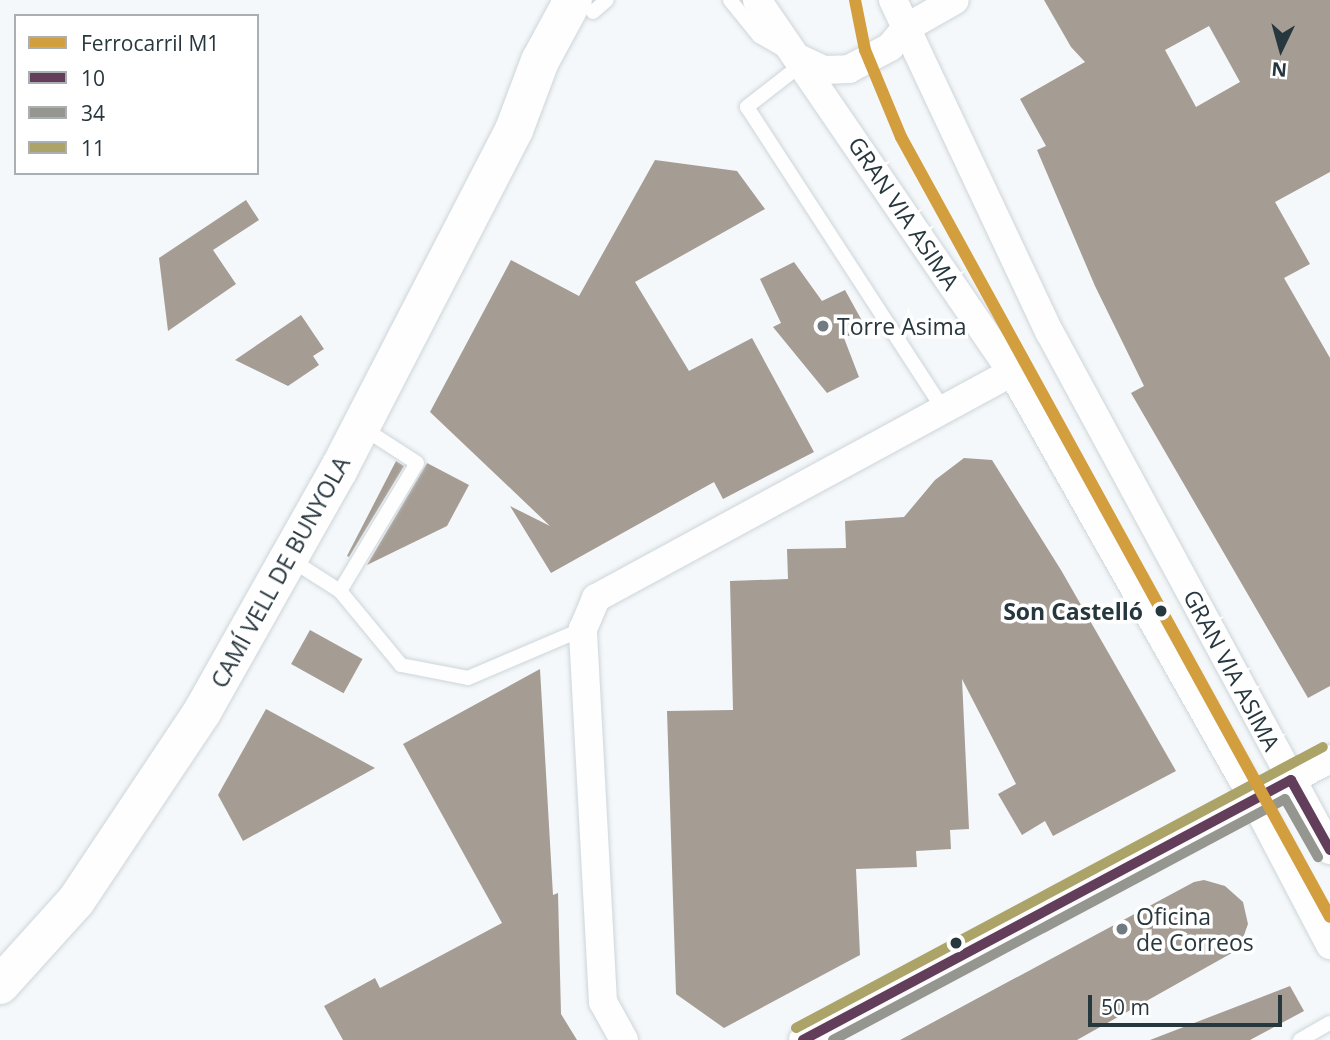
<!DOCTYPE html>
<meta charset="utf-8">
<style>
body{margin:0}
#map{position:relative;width:1330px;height:1040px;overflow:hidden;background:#f5f8fa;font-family:"Open Sans",sans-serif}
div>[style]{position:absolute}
.building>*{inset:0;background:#a59c94;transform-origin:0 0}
.roads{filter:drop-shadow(0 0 2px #cdd5da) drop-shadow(0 0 2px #cdd5da)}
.lane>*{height:14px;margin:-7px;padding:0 7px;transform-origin:7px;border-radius:7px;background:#fefefe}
.street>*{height:28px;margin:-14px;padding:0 14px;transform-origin:14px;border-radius:14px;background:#fefefe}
.secondary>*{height:38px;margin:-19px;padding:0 19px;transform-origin:19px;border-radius:19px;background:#fefefe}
.bus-1>*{height:10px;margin:-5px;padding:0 5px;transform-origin:5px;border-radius:5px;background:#623e5a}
.bus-2>*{height:10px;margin:-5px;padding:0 5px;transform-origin:5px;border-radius:5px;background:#969691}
.bus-3>*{height:10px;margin:-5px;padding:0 5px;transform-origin:5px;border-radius:5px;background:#aca369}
.rail-1>*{height:12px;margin:-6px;padding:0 6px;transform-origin:6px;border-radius:6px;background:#d39e3e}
.dots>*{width:19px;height:19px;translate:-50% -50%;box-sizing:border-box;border:4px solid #fff;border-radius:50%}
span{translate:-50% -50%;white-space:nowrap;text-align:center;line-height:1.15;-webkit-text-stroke:7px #fff;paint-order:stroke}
.street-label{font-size:23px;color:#27373e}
.poi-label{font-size:23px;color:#27373e}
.left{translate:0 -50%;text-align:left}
.stop-label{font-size:23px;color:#27373e;font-weight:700}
.right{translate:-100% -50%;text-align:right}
.legend{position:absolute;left:14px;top:14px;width:245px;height:161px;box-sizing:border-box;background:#fff;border:2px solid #a9afb2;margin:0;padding:9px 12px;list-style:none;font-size:21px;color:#27373e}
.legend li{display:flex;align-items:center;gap:14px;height:35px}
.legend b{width:35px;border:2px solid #a9afb2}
.north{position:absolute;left:1246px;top:14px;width:70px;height:70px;-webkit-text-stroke:5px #fff;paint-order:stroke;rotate:185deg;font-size:19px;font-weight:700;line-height:28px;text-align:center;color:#27373e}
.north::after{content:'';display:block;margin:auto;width:24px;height:32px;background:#27373e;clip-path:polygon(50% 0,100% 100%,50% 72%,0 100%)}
.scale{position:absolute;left:1088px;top:995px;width:194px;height:32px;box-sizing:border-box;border:4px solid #27373e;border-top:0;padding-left:9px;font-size:21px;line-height:24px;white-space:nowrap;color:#27373e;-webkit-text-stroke:5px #fff;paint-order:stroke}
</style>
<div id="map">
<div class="building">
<i style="clip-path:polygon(evenodd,1044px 0,1330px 0,1330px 172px,1275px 202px,1310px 264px,1284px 278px,1330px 358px,1330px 686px,1308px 698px,1131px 393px,1144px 386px,1095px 286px,1037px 150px,1046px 146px,1020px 99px,1085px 62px,1071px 47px,1044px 0,1209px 26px,1240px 82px,1196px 107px,1165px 50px,1209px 26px)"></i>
<i style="clip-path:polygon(655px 160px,737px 171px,765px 209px,635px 282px,689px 371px,752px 338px,814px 452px,723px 499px,714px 482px,551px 573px,510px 506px,550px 526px,430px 412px,511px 260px,579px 296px)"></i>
<i style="clip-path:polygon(246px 200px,259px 220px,213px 250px,236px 284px,168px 331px,159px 258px)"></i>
<i style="clip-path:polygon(794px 262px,822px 301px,845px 290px,866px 328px,844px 338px,859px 377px,827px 393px,773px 327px,781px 323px,760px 279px)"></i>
<i style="clip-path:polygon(301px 315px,324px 349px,313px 356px,319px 365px,288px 386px,235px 360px)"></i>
<i style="clip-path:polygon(964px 458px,992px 460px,1061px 570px,1176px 771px,1053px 836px,1045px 821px,1022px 835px,998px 794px,1016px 784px,962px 679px,969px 829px,950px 830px,951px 849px,916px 851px,917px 867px,856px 869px,860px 955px,724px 1028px,676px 994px,667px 711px,733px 710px,730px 581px,788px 579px,787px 549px,846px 548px,845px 521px,904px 517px,935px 480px)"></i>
<i style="clip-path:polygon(396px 461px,404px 466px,349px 557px,347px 556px)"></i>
<i style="clip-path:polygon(427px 463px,469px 485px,447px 526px,367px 565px)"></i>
<i style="left:310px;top:630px;width:60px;height:39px;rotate:29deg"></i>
<i style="clip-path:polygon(540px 669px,553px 895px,558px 893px,561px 1014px,577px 1040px,343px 1040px,324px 1006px,375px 978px,380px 988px,502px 923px,403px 744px)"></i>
<i style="clip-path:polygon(266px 709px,375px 768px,243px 841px,218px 795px)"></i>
<i style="clip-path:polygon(1204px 880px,1225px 886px,1243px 902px,1248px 924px,1239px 949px,1077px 1040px,900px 1040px,1194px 882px)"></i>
<i style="clip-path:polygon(1290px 986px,1304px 1011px,1250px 1040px,1150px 1040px)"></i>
</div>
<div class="roads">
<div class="lane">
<i style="left:730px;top:0;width:46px;rotate:51.1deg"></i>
<i style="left:759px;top:36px;width:30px;rotate:30deg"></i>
<i style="left:593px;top:12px;width:18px;rotate:-41deg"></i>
<i style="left:802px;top:64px;width:70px;rotate:142deg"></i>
<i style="left:747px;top:107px;width:360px;rotate:57deg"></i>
<i style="left:290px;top:559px;width:59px;rotate:32.6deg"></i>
<i style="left:340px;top:591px;width:149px;rotate:-59deg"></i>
<i style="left:417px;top:463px;width:64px;rotate:-147.1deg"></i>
<i style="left:340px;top:591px;width:96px;rotate:50.5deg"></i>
<i style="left:401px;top:665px;width:68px;rotate:11deg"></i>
<i style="left:468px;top:678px;width:125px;rotate:-23.1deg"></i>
<i style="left:1300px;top:1040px;width:34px;rotate:-30deg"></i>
</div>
<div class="street">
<i style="left:757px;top:0;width:451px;rotate:55.6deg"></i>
<i style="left:1012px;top:372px;width:492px;rotate:60.5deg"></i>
<i style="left:1254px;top:800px;width:164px;rotate:62.3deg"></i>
<i style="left:893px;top:0;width:368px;rotate:64.8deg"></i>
<i style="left:1050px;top:333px;width:588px;rotate:61.56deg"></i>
<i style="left:798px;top:58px;width:29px;rotate:25deg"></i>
<i style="left:824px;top:70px;width:25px;rotate:-2deg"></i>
<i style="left:849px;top:69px;width:47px;rotate:-28.2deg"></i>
<i style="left:890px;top:47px;width:25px;rotate:-50deg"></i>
<i style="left:906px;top:28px;width:56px;rotate:-29.7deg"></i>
<i style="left:624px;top:1040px;width:43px;rotate:-118.9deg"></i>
<i style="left:603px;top:1002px;width:374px;rotate:-93.1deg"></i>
<i style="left:583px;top:629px;width:34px;rotate:-67deg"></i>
<i style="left:596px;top:598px;width:473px;rotate:-28.5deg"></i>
<i style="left:803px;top:1040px;width:597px;rotate:-28.07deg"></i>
</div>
<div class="secondary">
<i style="left:0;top:985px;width:113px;rotate:-47.9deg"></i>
<i style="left:76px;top:901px;width:227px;rotate:-56.3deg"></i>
<i style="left:202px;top:712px;width:277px;rotate:-60.6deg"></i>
<i style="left:338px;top:471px;width:384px;rotate:-62.7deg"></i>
<i style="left:514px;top:130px;width:74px;rotate:-69.4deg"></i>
<i style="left:540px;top:61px;width:69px;rotate:-61.6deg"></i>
</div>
</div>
<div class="bus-1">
<i style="left:803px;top:1040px;width:553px;rotate:-28.05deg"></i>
<i style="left:1291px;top:780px;width:80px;rotate:60.9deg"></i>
</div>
<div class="bus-2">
<i style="left:833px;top:1040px;width:512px;rotate:-28.07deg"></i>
<i style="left:1285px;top:799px;width:67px;rotate:60.4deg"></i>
</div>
<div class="bus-3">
<i style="left:796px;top:1028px;width:597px;rotate:-28.07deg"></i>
</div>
<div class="rail-1">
<i style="left:855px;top:0;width:51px;rotate:78.7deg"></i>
<i style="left:865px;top:50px;width:94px;rotate:67.5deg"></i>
<i style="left:901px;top:137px;width:890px;rotate:61.19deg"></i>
</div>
<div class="dots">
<i style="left:823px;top:326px;background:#6f7b80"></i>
<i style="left:1161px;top:611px;background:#27373e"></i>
<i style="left:1122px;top:929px;background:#6f7b80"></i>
<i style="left:956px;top:943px;background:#27373e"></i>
</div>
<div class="street-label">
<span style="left:904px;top:213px;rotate:56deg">GRAN VIA ASIMA</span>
<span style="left:280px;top:572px;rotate:-61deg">CAMÍ VELL DE BUNYOLA</span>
<span style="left:1232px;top:670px;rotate:62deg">GRAN VIA ASIMA</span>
</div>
<div class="poi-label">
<span class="left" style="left:837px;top:326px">Torre Asima</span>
<span class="left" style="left:1136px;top:929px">Oficina<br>de Correos</span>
</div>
<div class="stop-label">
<span class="right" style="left:1143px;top:611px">Son Castelló</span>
</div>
<ul class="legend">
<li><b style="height:9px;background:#d39e3e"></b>Ferrocarril M1</li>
<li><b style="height:9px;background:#623e5a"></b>10</li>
<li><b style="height:9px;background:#969691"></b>34</li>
<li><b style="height:9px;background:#aca369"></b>11</li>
</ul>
<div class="north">N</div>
<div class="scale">50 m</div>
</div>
